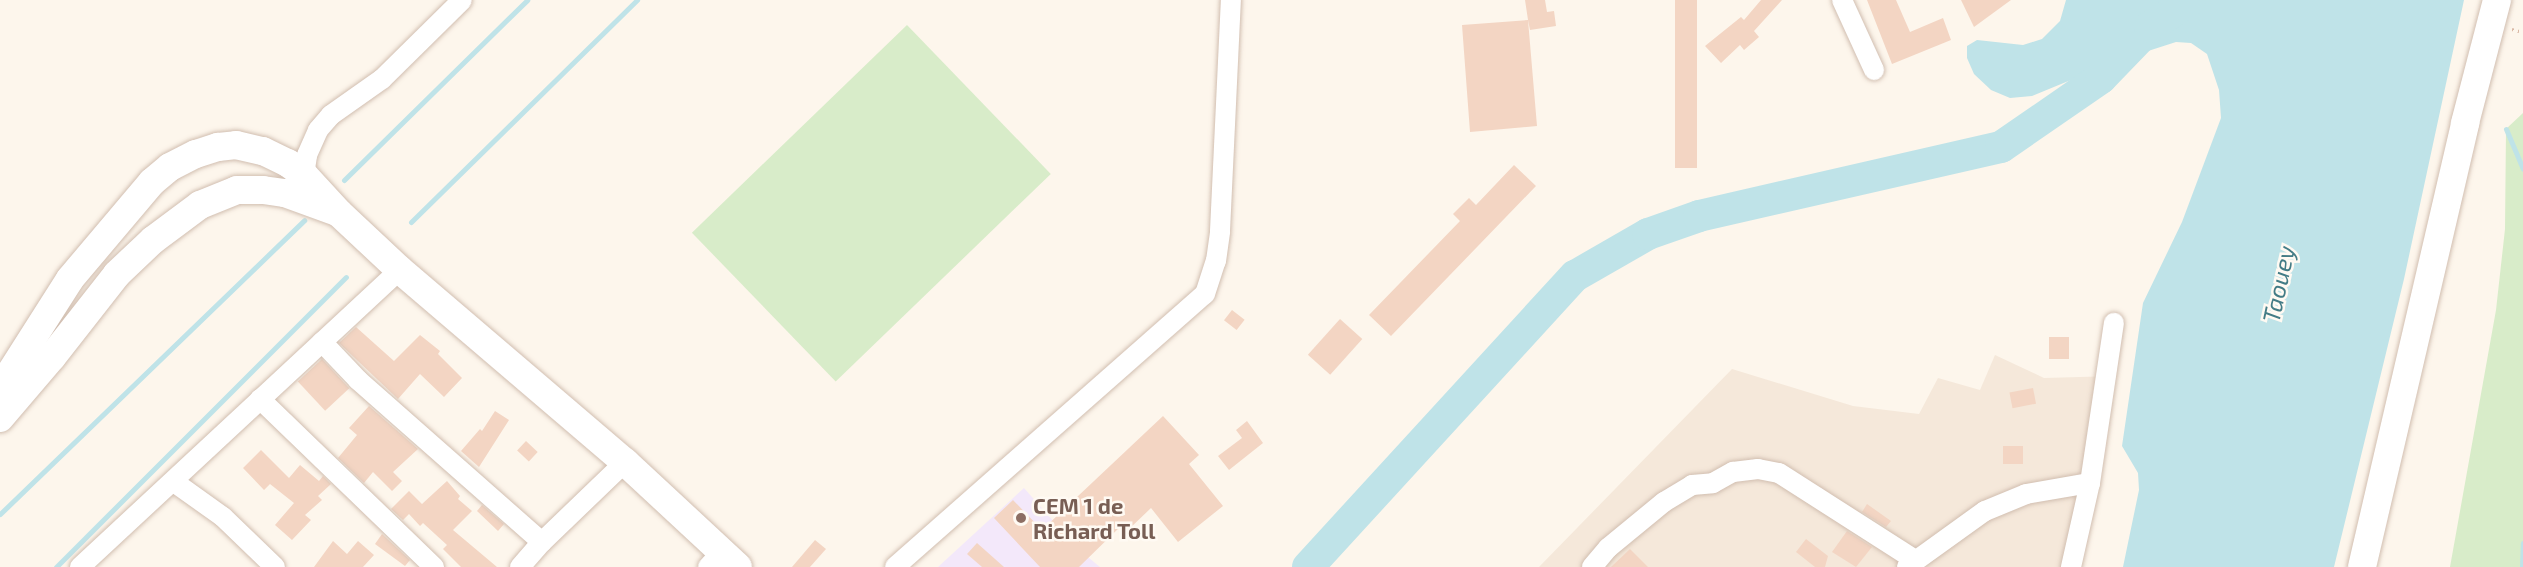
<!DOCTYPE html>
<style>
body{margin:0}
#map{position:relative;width:2523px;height:567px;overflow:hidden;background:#fdf6ec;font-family:"Exo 2",sans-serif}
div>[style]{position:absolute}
.residential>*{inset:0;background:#f5e8da}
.education>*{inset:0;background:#f3e8fa}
.green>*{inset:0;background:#d8ecc9;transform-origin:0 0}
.water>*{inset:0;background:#bfe3e8}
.stream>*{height:5px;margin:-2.5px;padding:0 2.5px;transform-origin:2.5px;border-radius:2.5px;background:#bfe3e8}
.river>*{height:32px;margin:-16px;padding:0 16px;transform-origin:16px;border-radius:16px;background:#bfe3e8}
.building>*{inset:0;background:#f3d5c3;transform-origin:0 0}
.path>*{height:3px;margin-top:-1.5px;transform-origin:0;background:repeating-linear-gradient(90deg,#d9b8a5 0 1.5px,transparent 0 6px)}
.roads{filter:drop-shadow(0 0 2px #d1beb0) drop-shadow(0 0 2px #d1beb0)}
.street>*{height:20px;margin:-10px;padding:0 10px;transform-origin:10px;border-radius:10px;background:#fff}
.secondary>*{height:28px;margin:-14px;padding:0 14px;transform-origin:14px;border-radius:14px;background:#fff}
.dots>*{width:16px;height:16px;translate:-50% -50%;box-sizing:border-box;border:3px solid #fffaf3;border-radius:50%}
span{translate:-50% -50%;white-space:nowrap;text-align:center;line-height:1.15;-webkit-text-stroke:5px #fffaf3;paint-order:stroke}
.education-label{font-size:22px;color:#785e54;font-weight:700}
.left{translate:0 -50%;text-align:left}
.water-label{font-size:24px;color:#437c86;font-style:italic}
</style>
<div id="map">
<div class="residential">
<i style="clip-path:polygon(1995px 355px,2044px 378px,2115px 376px,2081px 567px,1539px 567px,1732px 369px,1853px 406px,1919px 414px,1938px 378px,1980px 390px)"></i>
</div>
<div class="education">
<i style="clip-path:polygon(1024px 488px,1078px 549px,1100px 567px,938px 567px)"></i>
</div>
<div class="green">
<i style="left:907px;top:25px;width:207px;height:299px;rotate:46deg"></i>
<i style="clip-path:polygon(2523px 113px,2523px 567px,2450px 567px,2496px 310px,2505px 229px,2506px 129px)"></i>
</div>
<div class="water">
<i style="clip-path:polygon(2066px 0,2464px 0,2404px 279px,2334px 567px,2123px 567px,2139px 490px,2138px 473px,2122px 446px,2143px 303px,2182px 222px,2221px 118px,2219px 90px,2207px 54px,2191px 43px,2176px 42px,2117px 61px,2032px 96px,2010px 98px,1991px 90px,1974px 74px,1967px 58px,1967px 46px,1977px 40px,2023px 45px,2042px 39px,2060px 21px)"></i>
</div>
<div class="stream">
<i style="left:2506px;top:129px;width:43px;rotate:67deg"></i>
<i style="left:344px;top:180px;width:257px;rotate:-44.5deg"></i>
<i style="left:411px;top:222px;width:317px;rotate:-44.5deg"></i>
<i style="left:0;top:514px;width:423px;rotate:-44deg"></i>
<i style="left:56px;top:567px;width:410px;rotate:-45deg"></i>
<i style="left:2522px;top:567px;width:24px;rotate:-88deg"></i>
</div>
<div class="river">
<i style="left:1308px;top:567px;width:395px;rotate:-47.5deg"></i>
<i style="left:1575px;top:276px;width:84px;rotate:-29.9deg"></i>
<i style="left:1648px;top:234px;width:54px;rotate:-19.4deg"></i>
<i style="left:1699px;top:216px;width:310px;rotate:-12.9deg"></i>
<i style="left:2001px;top:147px;width:121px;rotate:-34.6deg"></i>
<i style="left:2101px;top:78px;width:71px;rotate:-46.1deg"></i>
<i style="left:2150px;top:27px;width:48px;rotate:-34deg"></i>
</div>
<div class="building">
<i style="clip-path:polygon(1525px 0,1545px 0,1547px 12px,1554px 11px,1556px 26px,1530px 30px,1528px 20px,1537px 126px,1470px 132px,1462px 25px,1528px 20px)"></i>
<i style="left:1675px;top:0;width:22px;height:168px"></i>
<i style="clip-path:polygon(1761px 0,1782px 0,1754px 31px,1759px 37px,1744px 50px,1740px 45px,1721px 63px,1705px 46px,1741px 17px,1744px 20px)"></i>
<i style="clip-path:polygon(1867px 0,1896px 0,1910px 32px,1943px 18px,1951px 40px,1892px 64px)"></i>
<i style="clip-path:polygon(1961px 0,2011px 0,1974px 27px)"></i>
<i style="clip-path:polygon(1514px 165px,1536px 186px,1391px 336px,1369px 315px,1460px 221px,1453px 214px,1469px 198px,1476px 205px)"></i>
<i style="left:1232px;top:310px;width:16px;height:13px;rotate:38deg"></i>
<i style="left:1340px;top:319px;width:30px;height:48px;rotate:42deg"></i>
<i style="clip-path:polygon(356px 327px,394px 361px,420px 335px,440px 351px,438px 354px,462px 378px,444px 397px,420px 374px,398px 399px,339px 343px)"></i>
<i style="left:2049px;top:337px;width:20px;height:22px"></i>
<i style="left:322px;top:359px;width:40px;height:33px;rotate:47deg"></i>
<i style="left:2033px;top:388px;width:16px;height:24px;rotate:79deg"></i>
<i style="clip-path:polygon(369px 406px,418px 449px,393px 472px,402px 481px,392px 491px,373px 472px,364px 483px,338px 458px,357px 435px,349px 428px)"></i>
<i style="clip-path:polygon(495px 411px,509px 420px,479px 467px,461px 451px,480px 429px,482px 431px)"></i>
<i style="clip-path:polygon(1163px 416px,1199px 455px,1189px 464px,1223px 506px,1178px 542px,1151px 508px,1127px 531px,1122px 525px,1079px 567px,1040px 567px,994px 518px,1013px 500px,1042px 530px)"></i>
<i style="clip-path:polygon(1247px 421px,1263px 443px,1229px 470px,1218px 456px,1242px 438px,1236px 430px)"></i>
<i style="left:526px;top:441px;width:16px;height:13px;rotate:43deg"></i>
<i style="left:2003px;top:446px;width:20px;height:18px"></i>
<i style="clip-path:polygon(261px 450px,289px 478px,300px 465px,319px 481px,323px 476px,331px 484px,318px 496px,322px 500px,305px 515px,311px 520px,292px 540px,275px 525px,294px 503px,270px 484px,264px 490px,243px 468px)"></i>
<i style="clip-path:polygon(447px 481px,460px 496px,458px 499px,472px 511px,453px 530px,497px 567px,461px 567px,443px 549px,447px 545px,423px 523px,420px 526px,409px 514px,403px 520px,391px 509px,409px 491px,422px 504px)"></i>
<i style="clip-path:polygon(1867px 504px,1891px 521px,1886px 527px,1862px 512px)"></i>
<i style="clip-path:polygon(482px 505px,504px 524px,498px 531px,477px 511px)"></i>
<i style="clip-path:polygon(1847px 531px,1872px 547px,1856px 567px,1832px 552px)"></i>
<i style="clip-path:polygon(382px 534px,410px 560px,405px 566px,375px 544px)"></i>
<i style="clip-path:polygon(1806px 539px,1828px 556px,1825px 567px,1815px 567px,1796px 552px)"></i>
<i style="clip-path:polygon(815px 540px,826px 549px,810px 567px,792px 567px)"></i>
<i style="clip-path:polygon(333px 541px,347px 554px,358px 541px,374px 555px,363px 567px,314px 567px)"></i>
<i style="clip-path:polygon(977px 543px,1004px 567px,982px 567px,967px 554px)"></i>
<i style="clip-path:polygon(1630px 549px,1648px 567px,1611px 567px)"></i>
</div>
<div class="path">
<i style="left:2512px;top:29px;width:11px;rotate:15deg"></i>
</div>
<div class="roads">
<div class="street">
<i style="left:1842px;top:0;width:77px;rotate:65.4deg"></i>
<i style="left:304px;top:175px;width:20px;rotate:-81deg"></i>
<i style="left:307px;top:155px;width:27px;rotate:-66deg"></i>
<i style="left:318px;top:130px;width:20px;rotate:-49deg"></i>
<i style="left:331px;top:115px;width:62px;rotate:-35.2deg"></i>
<i style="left:382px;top:79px;width:112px;rotate:-44.6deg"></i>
<i style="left:322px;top:342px;width:52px;rotate:46.5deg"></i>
<i style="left:358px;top:380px;width:245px;rotate:41.4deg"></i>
<i style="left:260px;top:399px;width:242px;rotate:44deg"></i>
<i style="left:174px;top:482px;width:60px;rotate:35.5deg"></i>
<i style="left:223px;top:517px;width:72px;rotate:43.9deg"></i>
<i style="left:80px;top:567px;width:437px;rotate:-42.9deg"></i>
<i style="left:520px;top:567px;width:33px;rotate:-49deg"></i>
<i style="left:542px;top:542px;width:115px;rotate:-43.9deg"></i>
<i style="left:708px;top:567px;width:19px;rotate:-47deg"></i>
<i style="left:895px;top:567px;width:413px;rotate:-41.4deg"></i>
<i style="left:1205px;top:294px;width:35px;rotate:-72deg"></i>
<i style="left:1216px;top:261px;width:30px;rotate:-82deg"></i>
<i style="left:1220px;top:231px;width:231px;rotate:-87.3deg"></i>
<i style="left:1592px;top:567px;width:25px;rotate:-50deg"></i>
<i style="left:1608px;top:548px;width:72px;rotate:-39.4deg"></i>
<i style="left:1664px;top:502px;width:33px;rotate:-31deg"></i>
<i style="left:1692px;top:485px;width:21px;rotate:-5deg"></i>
<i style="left:1713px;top:483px;width:23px;rotate:-29deg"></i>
<i style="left:1733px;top:472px;width:25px;rotate:-7deg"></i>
<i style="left:1758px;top:469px;width:21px;rotate:11deg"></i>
<i style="left:1779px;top:473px;width:161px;rotate:32.6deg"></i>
<i style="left:1907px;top:567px;width:96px;rotate:-35.7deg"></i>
<i style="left:1985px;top:511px;width:44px;rotate:-22.5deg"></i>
<i style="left:2026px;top:494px;width:65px;rotate:-9.8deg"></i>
<i style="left:2071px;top:567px;width:86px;rotate:-77.3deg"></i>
<i style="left:2090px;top:483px;width:162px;rotate:-81.5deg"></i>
</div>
<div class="secondary">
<i style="left:0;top:389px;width:130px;rotate:-57.5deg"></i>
<i style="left:70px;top:279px;width:127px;rotate:-49.8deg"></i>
<i style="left:152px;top:182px;width:23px;rotate:-40deg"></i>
<i style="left:170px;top:167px;width:29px;rotate:-27deg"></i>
<i style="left:196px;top:154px;width:23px;rotate:-18deg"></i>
<i style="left:218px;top:147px;width:18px;rotate:-6deg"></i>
<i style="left:236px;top:145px;width:28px;rotate:13deg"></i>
<i style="left:263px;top:151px;width:28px;rotate:26deg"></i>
<i style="left:288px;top:163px;width:20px;rotate:37deg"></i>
<i style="left:304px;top:175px;width:52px;rotate:47.4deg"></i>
<i style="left:339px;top:213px;width:83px;rotate:43.1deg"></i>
<i style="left:400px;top:270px;width:296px;rotate:40.5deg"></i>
<i style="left:625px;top:462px;width:154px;rotate:42.9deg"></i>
<i style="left:0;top:418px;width:80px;rotate:-49.6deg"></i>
<i style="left:52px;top:357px;width:105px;rotate:-51.9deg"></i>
<i style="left:117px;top:274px;width:50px;rotate:-43.4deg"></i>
<i style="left:153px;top:240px;width:59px;rotate:-36.7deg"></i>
<i style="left:200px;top:205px;width:40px;rotate:-22deg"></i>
<i style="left:237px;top:190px;width:26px"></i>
<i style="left:263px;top:190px;width:22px;rotate:8deg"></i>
<i style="left:285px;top:193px;width:52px;rotate:20.2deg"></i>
<i style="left:2362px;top:567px;width:456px;rotate:-76.9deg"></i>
<i style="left:2465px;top:123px;width:127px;rotate:-75.4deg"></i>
</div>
</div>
<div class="dots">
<i style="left:1021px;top:518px;background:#8d6e63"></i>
</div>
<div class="education-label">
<span class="left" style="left:1033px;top:518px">CEM 1 de<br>Richard Toll</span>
</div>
<div class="water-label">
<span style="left:2278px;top:284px;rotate:-78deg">Taouey</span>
</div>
</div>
